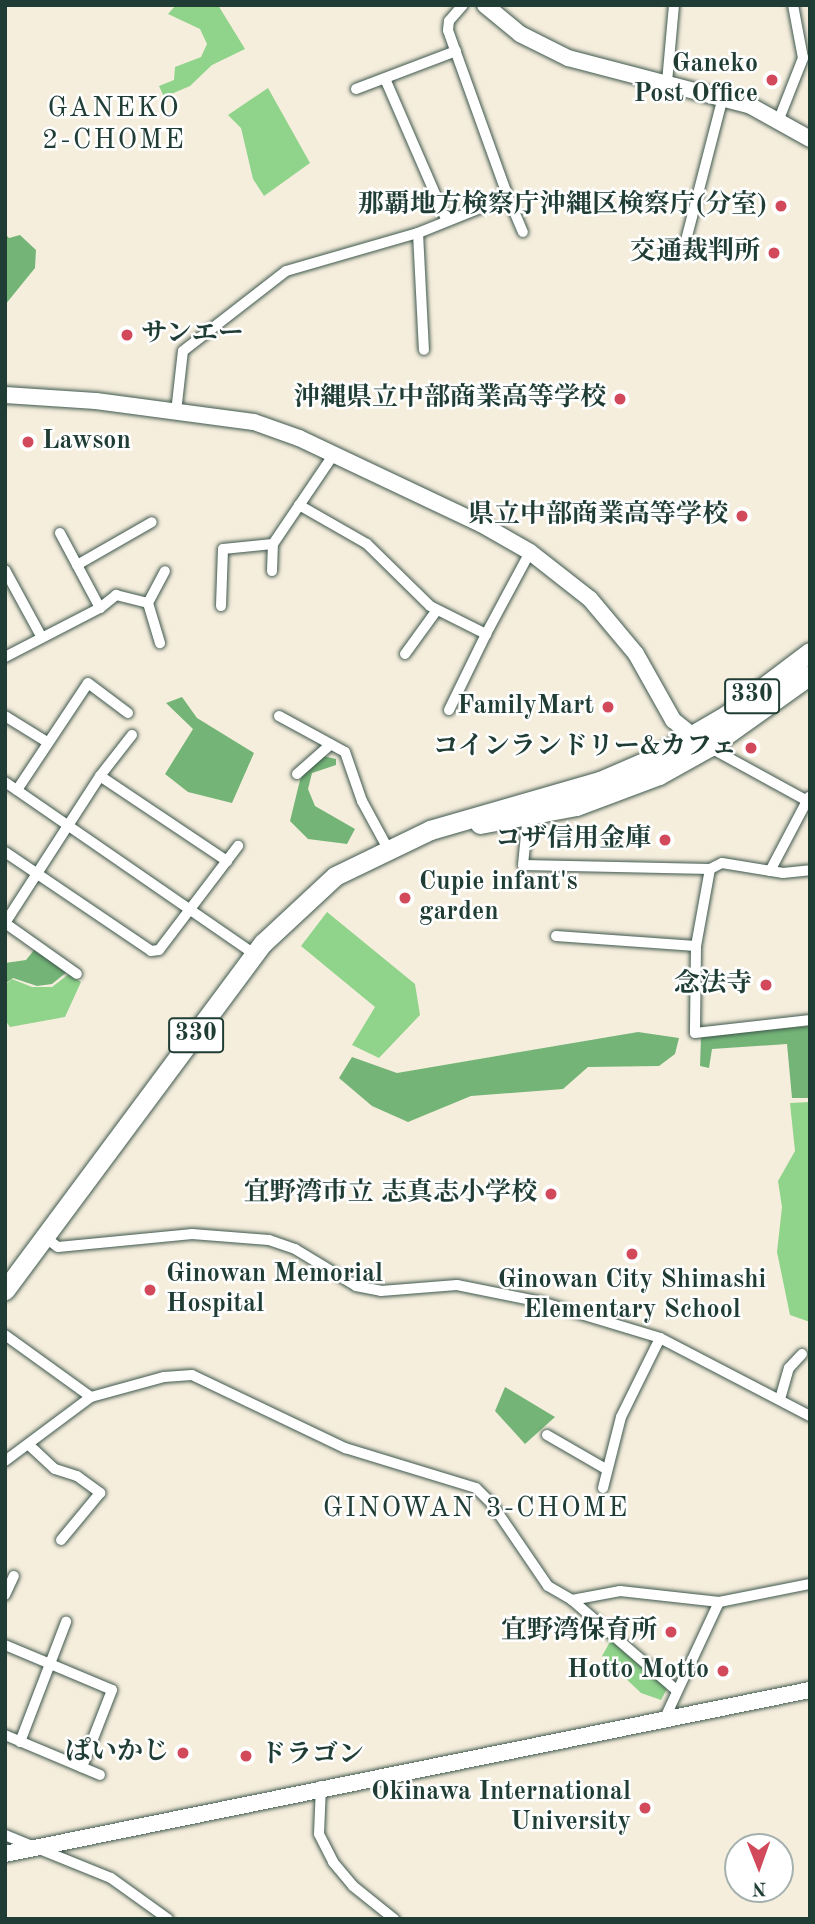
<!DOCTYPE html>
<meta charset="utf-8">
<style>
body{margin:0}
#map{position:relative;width:815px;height:1924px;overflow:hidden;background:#f6eedd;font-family:"Old Standard TT","Noto Serif JP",serif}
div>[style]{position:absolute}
.green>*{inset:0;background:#90d38b}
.forest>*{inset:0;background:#74b577}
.roads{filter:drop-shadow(0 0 2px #3f584d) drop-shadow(0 0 2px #3f584d)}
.street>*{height:10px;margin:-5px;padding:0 5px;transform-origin:5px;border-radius:5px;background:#fff}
.secondary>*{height:16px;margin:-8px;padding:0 8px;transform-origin:8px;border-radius:8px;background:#fff}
.highway>*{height:19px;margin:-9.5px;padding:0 9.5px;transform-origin:9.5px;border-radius:9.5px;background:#fff}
.dots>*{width:19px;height:19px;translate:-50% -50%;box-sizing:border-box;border:4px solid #fff;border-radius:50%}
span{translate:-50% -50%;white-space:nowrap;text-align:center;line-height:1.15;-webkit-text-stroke:5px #fff;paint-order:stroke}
.shield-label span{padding:2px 5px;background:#fff;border:2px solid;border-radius:5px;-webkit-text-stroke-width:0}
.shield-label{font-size:24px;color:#1f3d34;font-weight:700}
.poi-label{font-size:26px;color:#1f3d34;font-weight:700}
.right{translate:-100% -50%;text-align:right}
.left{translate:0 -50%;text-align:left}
.neighbourhood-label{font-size:28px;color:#1f3d34;letter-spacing:2px}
.frame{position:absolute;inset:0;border:7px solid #1f3d34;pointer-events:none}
.north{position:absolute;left:724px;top:1833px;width:70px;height:70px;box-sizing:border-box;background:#fff;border:2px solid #a5b1ae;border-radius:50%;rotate:179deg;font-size:19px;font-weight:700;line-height:28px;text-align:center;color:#1f3d34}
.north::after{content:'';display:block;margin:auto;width:24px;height:32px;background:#d1495b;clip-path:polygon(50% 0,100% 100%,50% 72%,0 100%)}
</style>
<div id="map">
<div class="green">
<i style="clip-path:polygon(176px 5px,218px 5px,245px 49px,212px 65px,190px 86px,164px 97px,159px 86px,174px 80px,175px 67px,201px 57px,207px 44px,200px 29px,168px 14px)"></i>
<i style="clip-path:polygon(268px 88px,310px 163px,264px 196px,253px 179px,241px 128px,228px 115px)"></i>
<i style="clip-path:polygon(327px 912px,415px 984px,420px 1015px,379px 1058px,352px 1045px,375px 1007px,301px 946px)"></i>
<i style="clip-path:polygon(69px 974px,81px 982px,65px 1017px,10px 1027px,5px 1020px,5px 985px,12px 979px,32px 987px,52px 987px)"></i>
<i style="clip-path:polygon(810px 1102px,810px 1322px,790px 1315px,777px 1252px,782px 1207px,778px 1181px,795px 1151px,790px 1103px)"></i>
<i style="clip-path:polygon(611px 1640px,668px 1687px,661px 1700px,641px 1693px,602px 1656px)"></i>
</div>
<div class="forest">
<i style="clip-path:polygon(5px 234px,9px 238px,20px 235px,36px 250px,35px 268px,5px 305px)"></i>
<i style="clip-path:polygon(182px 697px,197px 718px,254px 753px,232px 803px,188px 792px,165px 774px,193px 729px,166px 703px)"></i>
<i style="clip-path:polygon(318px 755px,336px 759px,336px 765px,312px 773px,308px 789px,315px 806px,355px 829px,347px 844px,308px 839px,290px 821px,300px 780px)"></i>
<i style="clip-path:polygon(34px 950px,68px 971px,52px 984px,37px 986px,13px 978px,5px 984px,5px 963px,26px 960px)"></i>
<i style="clip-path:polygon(810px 1026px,810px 1098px,792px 1098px,787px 1044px,712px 1049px,709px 1068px,700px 1066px,701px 1036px)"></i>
<i style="clip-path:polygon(638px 1032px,679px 1038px,675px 1054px,659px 1066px,588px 1067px,563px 1089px,471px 1096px,408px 1122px,372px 1106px,339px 1078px,352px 1057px,397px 1073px)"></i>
<i style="clip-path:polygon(505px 1387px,555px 1417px,525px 1444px,495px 1411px)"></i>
</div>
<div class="roads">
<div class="street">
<i style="left:386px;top:81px;width:150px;rotate:66.5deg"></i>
<i style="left:667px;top:82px;width:77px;rotate:-84.8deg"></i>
<i style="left:356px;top:89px;width:107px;rotate:-20.8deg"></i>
<i style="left:779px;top:119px;width:66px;rotate:-68.5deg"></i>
<i style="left:803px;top:58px;width:54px;rotate:-100.7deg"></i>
<i style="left:508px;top:197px;width:38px;rotate:67deg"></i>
<i style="left:418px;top:233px;width:117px;rotate:87.1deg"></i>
<i style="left:685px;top:244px;width:152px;rotate:-75.5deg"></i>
<i style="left:176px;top:412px;width:61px;rotate:-83.5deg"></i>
<i style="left:183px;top:351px;width:130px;rotate:-37.8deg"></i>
<i style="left:286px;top:271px;width:137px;rotate:-16.1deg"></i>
<i style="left:418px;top:233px;width:97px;rotate:-21.8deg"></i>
<i style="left:508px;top:197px;width:177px;rotate:-109.8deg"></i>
<i style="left:448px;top:30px;width:9px;rotate:-84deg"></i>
<i style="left:449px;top:21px;width:21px;rotate:-49deg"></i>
<i style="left:299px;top:505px;width:78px;rotate:29.8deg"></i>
<i style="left:367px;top:544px;width:88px;rotate:44.5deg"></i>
<i style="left:430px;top:606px;width:63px;rotate:26.6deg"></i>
<i style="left:486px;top:634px;width:93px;rotate:-61.8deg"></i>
<i style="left:77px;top:565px;width:86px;rotate:-29.8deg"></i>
<i style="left:5px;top:570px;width:77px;rotate:61.4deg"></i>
<i style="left:272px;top:571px;width:27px;rotate:-88deg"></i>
<i style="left:148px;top:603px;width:42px;rotate:73.3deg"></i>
<i style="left:221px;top:606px;width:57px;rotate:-88deg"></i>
<i style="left:223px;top:549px;width:50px;rotate:-5.7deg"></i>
<i style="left:273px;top:544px;width:109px;rotate:-55.9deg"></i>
<i style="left:100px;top:608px;width:21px;rotate:-39deg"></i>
<i style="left:116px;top:595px;width:33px;rotate:14deg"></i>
<i style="left:148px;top:603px;width:36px;rotate:-62deg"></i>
<i style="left:405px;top:654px;width:54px;rotate:-54deg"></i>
<i style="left:5px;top:657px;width:107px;rotate:-27.3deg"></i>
<i style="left:100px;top:608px;width:85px;rotate:-118.1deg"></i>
<i style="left:449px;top:710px;width:85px;rotate:-64deg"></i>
<i style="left:5px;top:716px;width:49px;rotate:31.8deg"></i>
<i style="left:279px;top:716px;width:75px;rotate:28.6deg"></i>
<i style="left:345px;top:752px;width:52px;rotate:70.9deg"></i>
<i style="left:362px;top:801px;width:52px;rotate:61.5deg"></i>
<i style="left:132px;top:735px;width:52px;rotate:128deg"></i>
<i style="left:100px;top:776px;width:153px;rotate:33.8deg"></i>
<i style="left:709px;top:747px;width:108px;rotate:28.7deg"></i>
<i style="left:297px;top:774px;width:45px;rotate:-41.4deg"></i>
<i style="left:5px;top:782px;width:303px;rotate:34.6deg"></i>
<i style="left:17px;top:790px;width:128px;rotate:-56.4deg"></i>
<i style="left:88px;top:683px;width:50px;rotate:36.9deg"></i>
<i style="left:528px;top:814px;width:51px;rotate:95.6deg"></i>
<i style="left:523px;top:865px;width:187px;rotate:1.2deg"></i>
<i style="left:710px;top:869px;width:13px;rotate:-27deg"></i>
<i style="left:722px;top:863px;width:62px;rotate:9.3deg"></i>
<i style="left:783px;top:873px;width:27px;rotate:-6deg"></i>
<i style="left:5px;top:852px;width:176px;rotate:34.1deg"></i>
<i style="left:151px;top:951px;width:8px;rotate:-7deg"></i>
<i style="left:159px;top:950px;width:131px;rotate:-52.8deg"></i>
<i style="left:770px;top:871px;width:84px;rotate:-62.2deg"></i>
<i style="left:5px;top:923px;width:175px;rotate:-57.1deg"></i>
<i style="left:5px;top:923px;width:88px;rotate:35.3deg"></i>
<i style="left:556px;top:936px;width:140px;rotate:4.1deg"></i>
<i style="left:696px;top:946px;width:78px;rotate:-79.7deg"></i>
<i style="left:696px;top:946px;width:87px;rotate:90.7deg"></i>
<i style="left:695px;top:1033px;width:116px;rotate:-6.4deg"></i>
<i style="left:45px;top:1237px;width:16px;rotate:38deg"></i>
<i style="left:58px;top:1247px;width:135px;rotate:-5.5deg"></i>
<i style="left:192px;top:1234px;width:77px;rotate:4.5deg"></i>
<i style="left:269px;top:1240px;width:28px;rotate:19deg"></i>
<i style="left:295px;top:1249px;width:71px;rotate:31.2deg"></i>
<i style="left:356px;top:1286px;width:25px;rotate:11deg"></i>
<i style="left:381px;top:1291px;width:76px;rotate:-4.5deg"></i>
<i style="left:457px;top:1285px;width:86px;rotate:11.4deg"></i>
<i style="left:541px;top:1302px;width:124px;rotate:16.8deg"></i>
<i style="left:660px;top:1338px;width:169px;rotate:27.5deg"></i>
<i style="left:5px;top:1335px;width:106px;rotate:35.8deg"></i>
<i style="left:780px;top:1399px;width:32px;rotate:-74deg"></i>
<i style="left:789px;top:1368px;width:19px;rotate:-47deg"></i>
<i style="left:547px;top:1435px;width:68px;rotate:30deg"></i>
<i style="left:29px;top:1445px;width:35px;rotate:43deg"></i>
<i style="left:55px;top:1469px;width:23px;rotate:18deg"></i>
<i style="left:77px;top:1476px;width:29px;rotate:36deg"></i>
<i style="left:100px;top:1493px;width:61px;rotate:129.7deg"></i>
<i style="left:5px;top:1461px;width:107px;rotate:-36.7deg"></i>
<i style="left:91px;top:1397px;width:76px;rotate:-15.3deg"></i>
<i style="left:164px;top:1377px;width:28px;rotate:-4deg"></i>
<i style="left:192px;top:1375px;width:170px;rotate:25.5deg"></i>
<i style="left:345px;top:1448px;width:137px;rotate:17deg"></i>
<i style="left:476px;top:1488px;width:23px;rotate:45deg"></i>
<i style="left:492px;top:1504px;width:99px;rotate:55.7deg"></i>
<i style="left:548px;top:1586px;width:28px;rotate:30deg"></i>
<i style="left:572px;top:1600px;width:136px;rotate:40.8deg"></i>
<i style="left:603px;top:1488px;width:73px;rotate:-75.8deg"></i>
<i style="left:621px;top:1417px;width:88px;rotate:-63.7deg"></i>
<i style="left:5px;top:1595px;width:21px;rotate:-65deg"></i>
<i style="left:572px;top:1600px;width:49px;rotate:-10.6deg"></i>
<i style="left:620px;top:1591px;width:100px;rotate:6.3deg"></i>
<i style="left:5px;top:1645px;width:116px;rotate:22.8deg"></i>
<i style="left:112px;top:1690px;width:83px;rotate:111.3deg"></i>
<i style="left:664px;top:1720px;width:130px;rotate:-65deg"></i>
<i style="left:719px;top:1602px;width:93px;rotate:-11.2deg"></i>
<i style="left:5px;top:1735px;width:103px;rotate:22.8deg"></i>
<i style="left:20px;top:1742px;width:129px;rotate:-69deg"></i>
<i style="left:321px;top:1786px;width:48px;rotate:92.4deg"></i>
<i style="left:319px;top:1834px;width:31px;rotate:63deg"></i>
<i style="left:333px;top:1862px;width:31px;rotate:50deg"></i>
<i style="left:353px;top:1886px;width:53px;rotate:38.8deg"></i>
<i style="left:5px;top:1835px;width:114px;rotate:22.1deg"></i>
<i style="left:111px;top:1878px;width:70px;rotate:35.7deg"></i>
</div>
<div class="secondary">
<i style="left:485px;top:5px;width:45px;rotate:39.6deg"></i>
<i style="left:520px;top:34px;width:54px;rotate:26.6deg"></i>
<i style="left:568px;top:58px;width:187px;rotate:14.6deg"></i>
<i style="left:749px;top:105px;width:70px;rotate:29.1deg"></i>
<i style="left:5px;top:395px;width:91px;rotate:3.8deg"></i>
<i style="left:96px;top:401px;width:159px;rotate:7.6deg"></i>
<i style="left:254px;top:422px;width:48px;rotate:19.6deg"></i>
<i style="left:299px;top:438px;width:201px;rotate:25.3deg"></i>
<i style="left:481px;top:524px;width:56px;rotate:29.7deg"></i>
<i style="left:530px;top:552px;width:76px;rotate:38.1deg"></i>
<i style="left:590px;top:599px;width:72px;rotate:50.1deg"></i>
<i style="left:636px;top:654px;width:76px;rotate:60.7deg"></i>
<i style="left:673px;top:720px;width:33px;rotate:39deg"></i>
<i style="left:5px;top:1854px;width:822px;rotate:-11.52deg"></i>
</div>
<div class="highway">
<i style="left:480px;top:824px;width:98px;rotate:-10.6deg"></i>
<i style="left:576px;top:806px;width:89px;rotate:-20.5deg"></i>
<i style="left:659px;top:775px;width:57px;rotate:-29.2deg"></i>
<i style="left:709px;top:747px;width:124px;rotate:-35.5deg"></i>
<i style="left:5px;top:1290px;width:432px;rotate:-53.4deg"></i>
<i style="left:263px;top:943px;width:98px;rotate:-42.9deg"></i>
<i style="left:335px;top:876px;width:106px;rotate:-25.8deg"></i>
<i style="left:430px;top:830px;width:177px;rotate:-16.1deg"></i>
<i style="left:600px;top:781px;width:56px;rotate:-23.3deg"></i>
<i style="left:651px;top:759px;width:86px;rotate:-30.2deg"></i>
<i style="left:725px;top:716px;width:106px;rotate:-37deg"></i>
</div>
</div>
<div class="dots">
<i style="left:772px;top:80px;background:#d1495b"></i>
<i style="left:781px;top:206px;background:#d1495b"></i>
<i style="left:774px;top:253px;background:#d1495b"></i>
<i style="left:127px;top:335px;background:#d1495b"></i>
<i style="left:620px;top:399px;background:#d1495b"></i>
<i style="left:28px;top:442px;background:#d1495b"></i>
<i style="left:742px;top:516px;background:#d1495b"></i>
<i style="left:608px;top:707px;background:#d1495b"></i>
<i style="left:751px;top:748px;background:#d1495b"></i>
<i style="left:665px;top:840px;background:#d1495b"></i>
<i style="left:405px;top:898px;background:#d1495b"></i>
<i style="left:766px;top:985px;background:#d1495b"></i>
<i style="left:551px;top:1194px;background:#d1495b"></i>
<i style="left:632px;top:1254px;background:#d1495b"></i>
<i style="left:150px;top:1290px;background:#d1495b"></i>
<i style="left:671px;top:1632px;background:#d1495b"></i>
<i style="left:723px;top:1671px;background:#d1495b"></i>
<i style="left:183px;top:1753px;background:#d1495b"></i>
<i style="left:246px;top:1756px;background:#d1495b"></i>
<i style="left:645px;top:1808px;background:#d1495b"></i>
</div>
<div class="shield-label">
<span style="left:752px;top:696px">330</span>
<span style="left:196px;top:1035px">330</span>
</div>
<div class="poi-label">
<span class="right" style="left:758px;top:80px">Ganeko<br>Post Office</span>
<span class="right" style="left:767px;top:206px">那覇地方検察庁沖縄区検察庁(分室)</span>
<span class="right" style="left:760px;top:253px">交通裁判所</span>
<span class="left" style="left:141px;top:335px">サンエー</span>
<span class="right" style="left:606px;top:399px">沖縄県立中部商業高等学校</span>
<span class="left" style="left:42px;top:442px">Lawson</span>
<span class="right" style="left:728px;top:516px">県立中部商業高等学校</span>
<span class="right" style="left:594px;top:707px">FamilyMart</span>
<span class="right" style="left:737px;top:748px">コインランドリー&amp;カフェ</span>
<span class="right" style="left:651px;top:840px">コザ信用金庫</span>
<span class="left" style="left:419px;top:898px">Cupie infant's<br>garden</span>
<span class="right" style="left:752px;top:985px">念法寺</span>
<span class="right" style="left:537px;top:1194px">宜野湾市立 志真志小学校</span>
<span class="left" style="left:166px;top:1290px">Ginowan Memorial<br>Hospital</span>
<span style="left:632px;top:1296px">Ginowan City Shimashi<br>Elementary School</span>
<span class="right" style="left:657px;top:1632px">宜野湾保育所</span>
<span class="right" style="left:709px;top:1671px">Hotto Motto</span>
<span class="right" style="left:169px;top:1753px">ぱいかじ</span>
<span class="left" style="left:260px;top:1756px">ドラゴン</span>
<span class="right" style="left:631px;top:1808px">Okinawa International<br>University</span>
</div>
<div class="neighbourhood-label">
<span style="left:114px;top:125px">GANEKO<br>2-CHOME</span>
<span style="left:476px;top:1509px">GINOWAN 3-CHOME</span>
</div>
<div class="frame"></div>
<div class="north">N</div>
</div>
